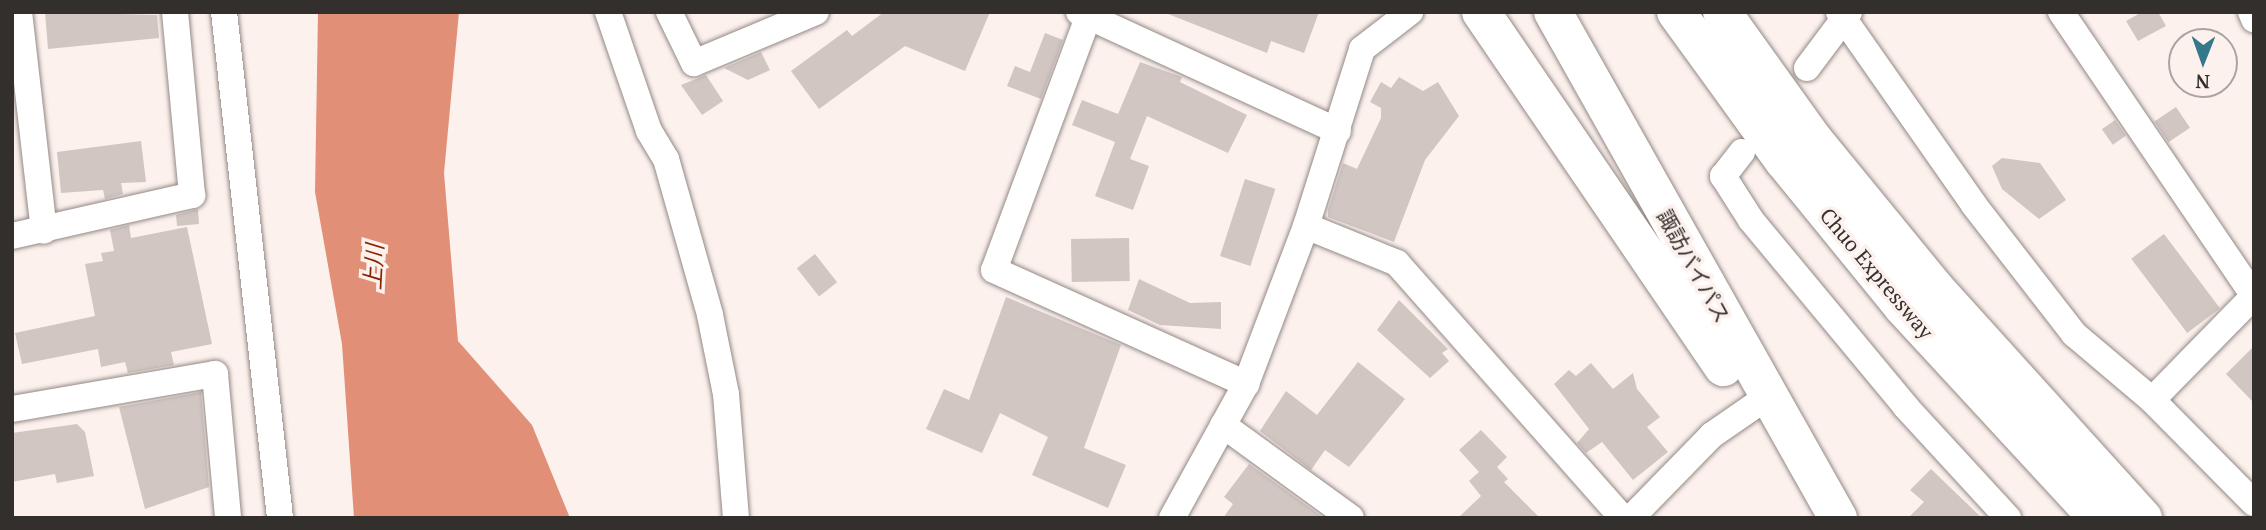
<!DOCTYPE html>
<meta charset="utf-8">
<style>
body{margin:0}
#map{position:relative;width:2266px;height:530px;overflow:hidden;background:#fcf1ed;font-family:"PT Serif","Noto Sans JP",serif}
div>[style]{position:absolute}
.water>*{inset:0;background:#e18f76}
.building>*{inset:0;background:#d1c6c2;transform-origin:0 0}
.roads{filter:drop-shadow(0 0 2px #938985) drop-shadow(0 0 2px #938985)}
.minor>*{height:26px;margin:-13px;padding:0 13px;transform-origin:13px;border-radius:13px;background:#fff}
.highway>*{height:38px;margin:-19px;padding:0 19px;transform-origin:19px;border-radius:19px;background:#fff}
span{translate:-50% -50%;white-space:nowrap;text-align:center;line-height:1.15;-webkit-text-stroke:7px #fcf1ed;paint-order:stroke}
.street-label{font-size:21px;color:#332f2d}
.water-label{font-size:23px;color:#862601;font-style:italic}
.frame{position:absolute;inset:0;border:14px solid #332f2d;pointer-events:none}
.north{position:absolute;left:2168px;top:28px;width:70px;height:70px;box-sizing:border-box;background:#fcf1ed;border:2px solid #aca3a0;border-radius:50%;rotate:181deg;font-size:19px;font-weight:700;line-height:28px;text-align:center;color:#332f2d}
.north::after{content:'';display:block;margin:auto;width:24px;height:32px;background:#357889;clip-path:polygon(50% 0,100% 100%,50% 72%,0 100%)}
</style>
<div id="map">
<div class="water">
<i style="clip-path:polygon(318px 12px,459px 12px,444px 173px,458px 341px,532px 425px,570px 518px,354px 518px,342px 344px,315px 192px)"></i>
</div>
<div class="building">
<i style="clip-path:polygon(45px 12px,157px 15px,159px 38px,48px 49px)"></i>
<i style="clip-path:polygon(884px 12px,990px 12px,965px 71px,905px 46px,819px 109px,791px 71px,847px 30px,852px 36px)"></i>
<i style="clip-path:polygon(1163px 12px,1319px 12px,1304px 53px,1271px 41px,1267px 53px)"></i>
<i style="clip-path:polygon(2142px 12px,2158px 12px,2166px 26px,2138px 41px,2126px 21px)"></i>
<i style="clip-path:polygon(1045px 33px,1063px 40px,1041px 99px,1007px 86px,1015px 66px,1030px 72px)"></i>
<i style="clip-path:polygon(761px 52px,770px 70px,748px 80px,724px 68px)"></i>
<i style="clip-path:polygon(1140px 62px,1182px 77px,1180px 82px,1247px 115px,1228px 153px,1147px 116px,1130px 159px,1149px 166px,1133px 210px,1095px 196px,1115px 142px,1072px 125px,1082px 100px,1118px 114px)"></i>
<i style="clip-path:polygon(706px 75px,723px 101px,702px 115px,681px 85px)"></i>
<i style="clip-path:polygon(1399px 77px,1423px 91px,1438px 82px,1459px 116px,1425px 160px,1394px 242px,1328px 217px,1328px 210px,1343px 163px,1357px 169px,1381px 118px,1381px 108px,1370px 102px,1381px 82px,1391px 88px)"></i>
<i style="left:2176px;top:107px;width:25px;height:26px;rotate:56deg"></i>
<i style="left:2115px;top:120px;width:19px;height:16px;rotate:55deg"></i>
<i style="clip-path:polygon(141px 141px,146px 182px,121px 183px,123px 194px,105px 199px,103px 190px,61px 193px,57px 152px)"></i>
<i style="clip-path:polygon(2002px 158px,2040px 163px,2066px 200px,2039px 219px,2002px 189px,1992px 166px)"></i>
<i style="left:1245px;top:179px;width:32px;height:81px;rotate:18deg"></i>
<i style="clip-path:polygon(198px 209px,199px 224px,177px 226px,176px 215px)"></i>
<i style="clip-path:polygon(129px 225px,131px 238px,187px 227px,212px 344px,171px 352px,174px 365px,128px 373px,125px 362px,101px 367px,98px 349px,22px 364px,15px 333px,95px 316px,85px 264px,103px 261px,101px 253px,114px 251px,110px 230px)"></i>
<i style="left:2164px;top:234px;width:93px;height:41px;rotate:53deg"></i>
<i style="left:1129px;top:238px;width:43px;height:58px;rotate:89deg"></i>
<i style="left:815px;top:254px;width:36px;height:23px;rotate:52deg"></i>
<i style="clip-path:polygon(1139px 279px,1190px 303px,1221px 302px,1221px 329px,1160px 325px,1128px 310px)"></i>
<i style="clip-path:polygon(1006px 297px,1121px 345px,1084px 448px,1126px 465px,1108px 508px,1032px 475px,1048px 437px,1000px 413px,982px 453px,926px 429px,944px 389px,969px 400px)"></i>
<i style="clip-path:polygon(1399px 300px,1448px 349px,1442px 353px,1449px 361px,1430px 378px,1377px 330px)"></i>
<i style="clip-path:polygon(2254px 346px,2254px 403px,2226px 374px)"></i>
<i style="clip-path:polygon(1358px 362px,1405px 399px,1349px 467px,1325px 450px,1311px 470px,1260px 431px,1286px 391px,1317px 415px)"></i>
<i style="clip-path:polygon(1591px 363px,1613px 389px,1633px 373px,1637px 389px,1660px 417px,1647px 427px,1668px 452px,1633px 480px,1602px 442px,1586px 453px,1577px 443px,1589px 429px,1554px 384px,1569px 370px,1576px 376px)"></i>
<i style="clip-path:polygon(201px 392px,209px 487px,145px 509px,119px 407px)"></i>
<i style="clip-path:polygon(77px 424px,85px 432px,94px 476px,57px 483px,55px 474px,12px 482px,12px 433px)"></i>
<i style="clip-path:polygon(1481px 430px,1507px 457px,1497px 467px,1508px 479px,1504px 482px,1540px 518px,1458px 518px,1481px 496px,1469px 481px,1479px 472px,1459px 450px)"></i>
<i style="clip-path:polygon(1249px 464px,1324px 518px,1223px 518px,1233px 504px,1224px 497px)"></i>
<i style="clip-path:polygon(1931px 469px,1982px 518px,1908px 518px,1924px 502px,1910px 490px)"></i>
</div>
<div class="roads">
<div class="minor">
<i style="left:19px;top:12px;width:220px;rotate:83.5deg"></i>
<i style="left:224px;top:12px;width:509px;rotate:83.68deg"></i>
<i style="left:608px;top:12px;width:126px;rotate:71deg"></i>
<i style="left:649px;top:131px;width:33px;rotate:59deg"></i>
<i style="left:666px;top:159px;width:162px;rotate:74.2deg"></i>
<i style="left:710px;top:315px;width:81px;rotate:78.6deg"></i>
<i style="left:726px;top:394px;width:124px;rotate:85.4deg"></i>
<i style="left:669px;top:12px;width:57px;rotate:63.9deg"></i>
<i style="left:694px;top:63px;width:132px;rotate:-22.7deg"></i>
<i style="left:1079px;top:12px;width:285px;rotate:24.7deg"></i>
<i style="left:1090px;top:12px;width:275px;rotate:110.4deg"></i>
<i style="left:994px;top:270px;width:277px;rotate:24.3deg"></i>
<i style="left:1839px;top:12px;width:236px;rotate:55deg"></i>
<i style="left:1974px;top:205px;width:163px;rotate:52.2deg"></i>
<i style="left:2074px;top:334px;width:102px;rotate:40.2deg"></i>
<i style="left:2152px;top:400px;width:145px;rotate:45.3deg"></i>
<i style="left:2061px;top:12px;width:343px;rotate:55.8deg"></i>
<i style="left:2251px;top:12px;width:8px;rotate:67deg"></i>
<i style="left:1807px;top:68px;width:70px;rotate:-53.1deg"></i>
<i style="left:1742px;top:152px;width:31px;rotate:128deg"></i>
<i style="left:1723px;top:176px;width:52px;rotate:57.5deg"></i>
<i style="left:1751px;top:220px;width:243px;rotate:50.3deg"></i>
<i style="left:1906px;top:407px;width:151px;rotate:47.4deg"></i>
<i style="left:1306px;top:226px;width:98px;rotate:22.1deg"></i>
<i style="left:1397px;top:263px;width:341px;rotate:48.5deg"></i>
<i style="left:12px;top:236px;width:185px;rotate:-12.8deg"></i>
<i style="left:192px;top:195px;width:184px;rotate:-95.3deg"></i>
<i style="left:2152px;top:400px;width:146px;rotate:-45.6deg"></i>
<i style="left:12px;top:409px;width:206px;rotate:-9.8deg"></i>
<i style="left:215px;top:374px;width:145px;rotate:84.8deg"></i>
<i style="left:1223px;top:425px;width:158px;rotate:36deg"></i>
<i style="left:1172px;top:518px;width:153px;rotate:-61.1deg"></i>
<i style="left:1246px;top:384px;width:169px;rotate:-69.2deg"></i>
<i style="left:1306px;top:226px;width:186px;rotate:-72.4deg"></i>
<i style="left:1362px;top:49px;width:61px;rotate:-37.6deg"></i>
<i style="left:1631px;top:518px;width:116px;rotate:-45.7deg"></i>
<i style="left:1712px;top:435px;width:51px;rotate:-34.6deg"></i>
</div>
<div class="highway">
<i style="left:1481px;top:12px;width:430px;rotate:55.7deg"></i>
<i style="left:1553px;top:12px;width:581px;rotate:60.61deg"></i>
<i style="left:1676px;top:12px;width:184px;rotate:54.1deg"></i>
<i style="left:1784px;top:161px;width:188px;rotate:50.8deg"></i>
<i style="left:1903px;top:307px;width:287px;rotate:47.3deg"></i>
<i style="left:1722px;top:12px;width:156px;rotate:54.4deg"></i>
<i style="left:1813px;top:139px;width:191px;rotate:50.7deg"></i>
<i style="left:1934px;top:287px;width:312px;rotate:47.9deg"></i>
</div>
</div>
<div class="street-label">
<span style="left:1694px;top:266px;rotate:61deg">諏訪バイパス</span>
<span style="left:1877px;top:273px;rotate:50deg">Chuo Expressway</span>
</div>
<div class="water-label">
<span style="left:374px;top:267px;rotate:-87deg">上川</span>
</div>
<div class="frame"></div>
<div class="north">N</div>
</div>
